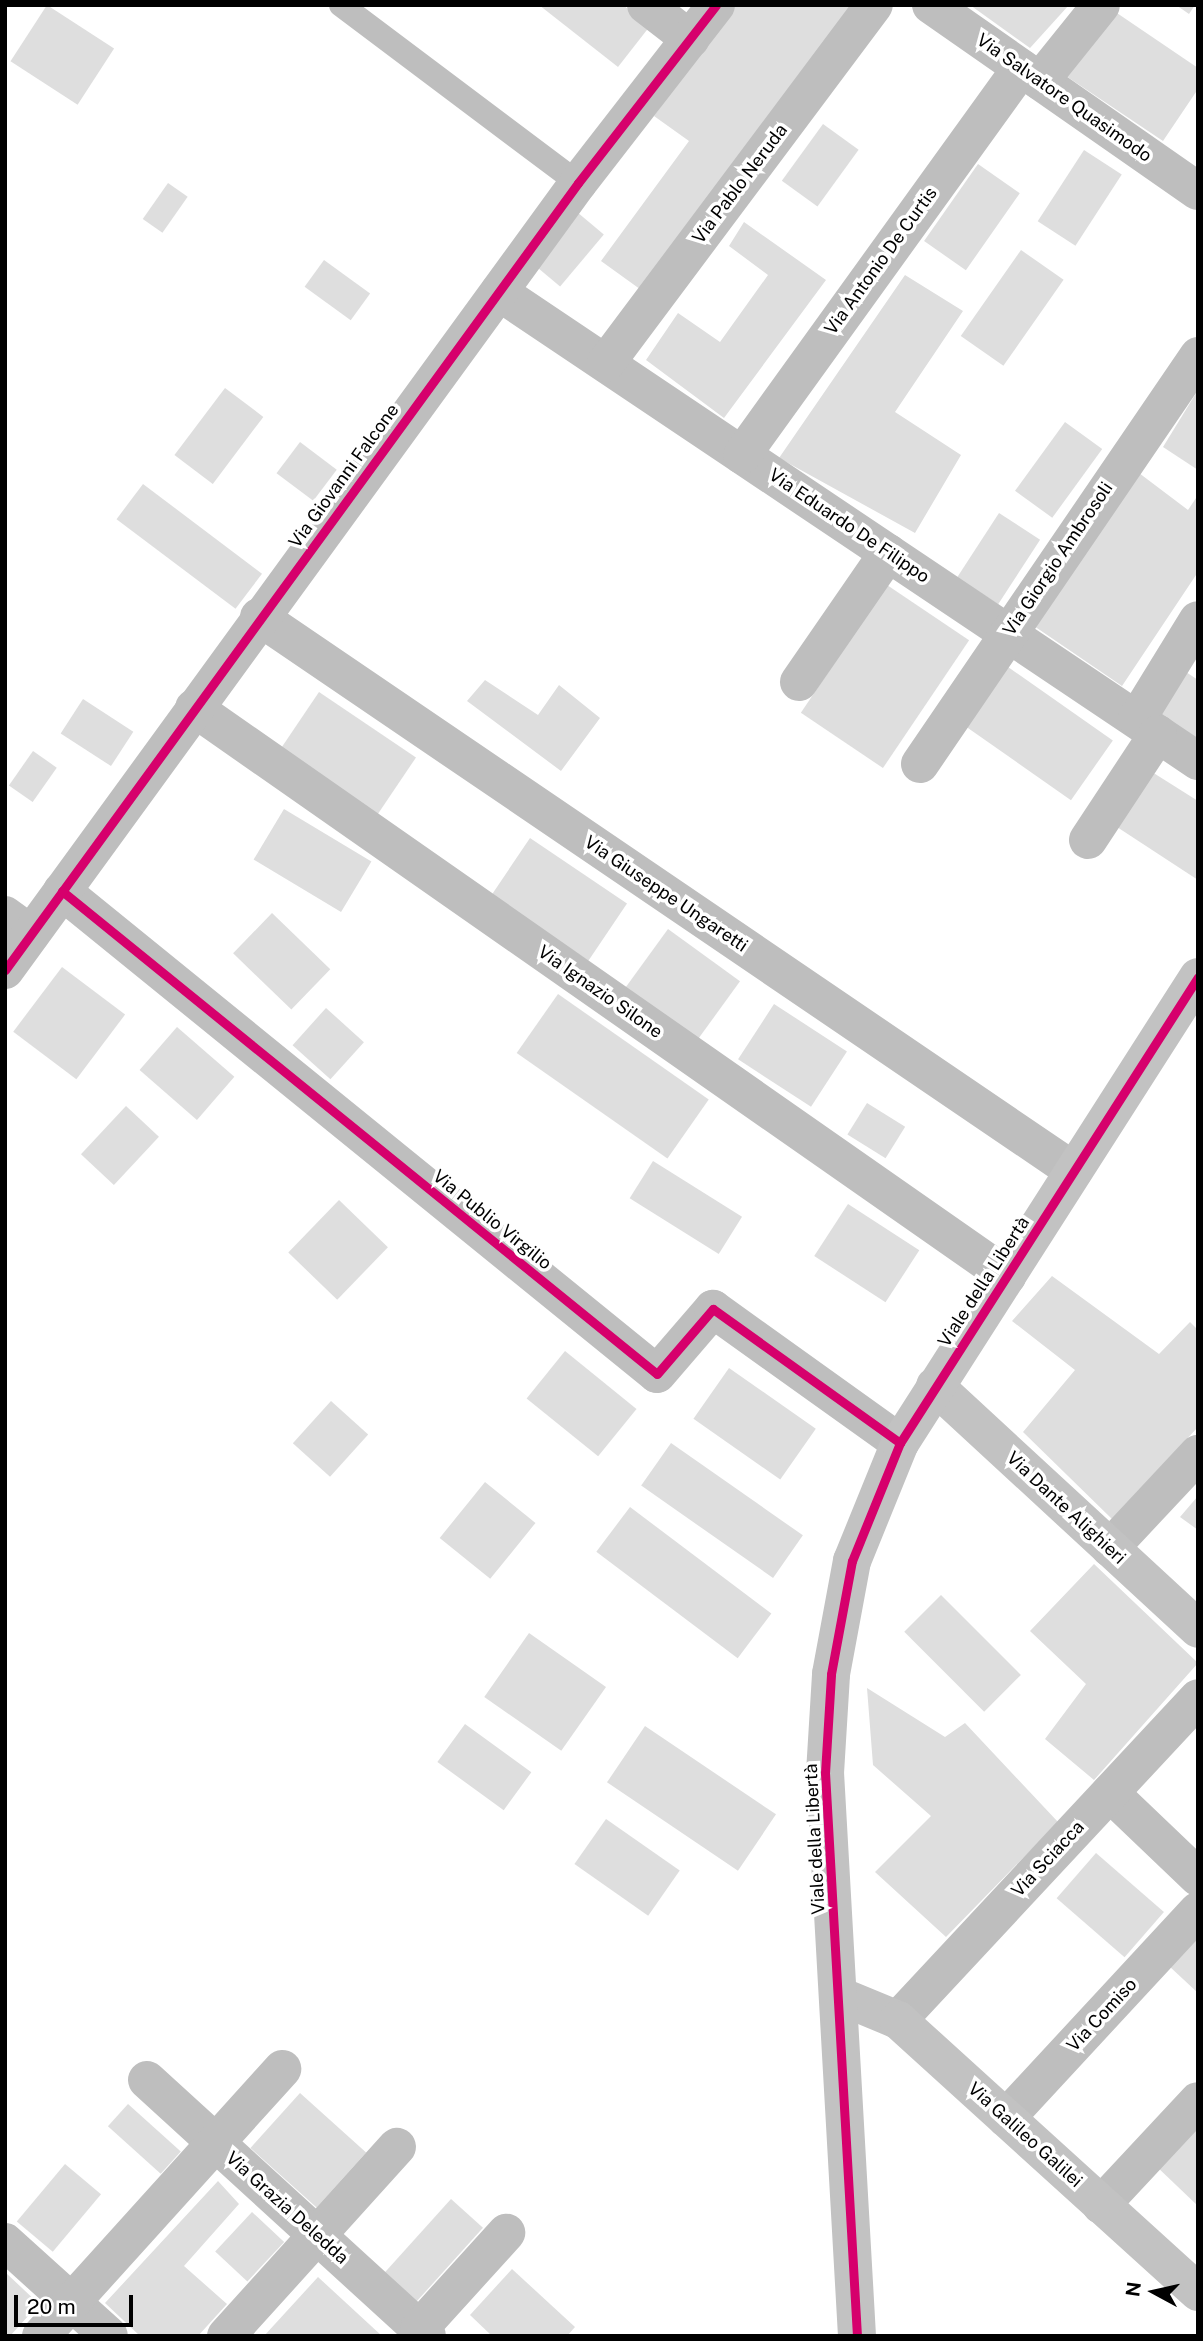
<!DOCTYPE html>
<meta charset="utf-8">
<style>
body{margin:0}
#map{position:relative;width:1203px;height:2341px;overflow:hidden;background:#fff;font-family:"Public Sans",sans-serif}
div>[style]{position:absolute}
.building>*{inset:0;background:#dedede;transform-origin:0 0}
.lane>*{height:24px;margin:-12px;padding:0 12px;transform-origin:12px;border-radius:12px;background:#bebebe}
.street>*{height:38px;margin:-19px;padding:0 19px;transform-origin:19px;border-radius:19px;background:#bebebe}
.secondary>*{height:38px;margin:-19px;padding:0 19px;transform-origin:19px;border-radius:19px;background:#c2c2c2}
.cycleway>*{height:9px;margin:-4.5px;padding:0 4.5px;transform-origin:4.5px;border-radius:4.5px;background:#d6006c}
span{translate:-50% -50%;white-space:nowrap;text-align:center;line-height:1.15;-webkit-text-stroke:7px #fff;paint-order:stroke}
.street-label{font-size:18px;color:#000}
.frame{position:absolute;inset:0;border:7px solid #000;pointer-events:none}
.north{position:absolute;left:1119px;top:2257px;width:70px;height:70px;-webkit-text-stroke:5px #fff;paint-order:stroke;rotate:278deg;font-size:19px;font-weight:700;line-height:28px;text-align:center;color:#000}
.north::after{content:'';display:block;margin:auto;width:24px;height:32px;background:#000;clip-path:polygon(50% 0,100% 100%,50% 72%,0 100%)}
.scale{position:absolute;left:14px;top:2295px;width:119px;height:32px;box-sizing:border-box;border:4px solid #000;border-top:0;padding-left:9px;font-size:21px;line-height:24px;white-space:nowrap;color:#000;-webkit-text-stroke:5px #fff;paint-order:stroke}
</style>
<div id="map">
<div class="building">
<i style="left:47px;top:5px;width:80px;height:67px;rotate:33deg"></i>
<i style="clip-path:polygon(539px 5px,623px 5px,650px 26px,618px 67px)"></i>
<i style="clip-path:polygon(734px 5px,851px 7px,644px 292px,601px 261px,689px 141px,654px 116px)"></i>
<i style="clip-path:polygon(970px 5px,1069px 5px,1030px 48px)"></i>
<i style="clip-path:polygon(1176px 5px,1195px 5px,1189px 14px)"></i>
<i style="clip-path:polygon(1111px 9px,1198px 68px,1198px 89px,1163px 141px,1066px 76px)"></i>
<i style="left:823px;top:124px;width:44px;height:70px;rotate:36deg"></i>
<i style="left:1084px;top:150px;width:45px;height:85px;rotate:33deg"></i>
<i style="left:978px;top:164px;width:51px;height:94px;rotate:35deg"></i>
<i style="left:168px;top:183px;width:24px;height:44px;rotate:35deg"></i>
<i style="left:577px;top:212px;width:35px;height:68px;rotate:40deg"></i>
<i style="clip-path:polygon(744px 222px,826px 280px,724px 418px,646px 360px,678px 313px,720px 342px,768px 275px,729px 246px)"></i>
<i style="left:1021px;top:250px;width:52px;height:105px;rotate:35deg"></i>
<i style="left:324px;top:260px;width:57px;height:33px;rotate:36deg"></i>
<i style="clip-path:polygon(905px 275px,963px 311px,895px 412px,961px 455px,915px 533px,779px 458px)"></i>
<i style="left:225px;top:388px;width:48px;height:84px;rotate:37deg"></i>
<i style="clip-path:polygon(1198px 390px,1198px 470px,1163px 447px)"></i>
<i style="left:1065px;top:422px;width:46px;height:85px;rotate:36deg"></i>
<i style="left:300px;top:442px;width:46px;height:39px;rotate:37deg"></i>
<i style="clip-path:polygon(1139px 473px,1188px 510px,1198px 495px,1198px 572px,1122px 686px,1034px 626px)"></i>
<i style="left:143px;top:484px;width:149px;height:44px;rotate:37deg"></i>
<i style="left:999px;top:513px;width:49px;height:77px;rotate:33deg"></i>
<i style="left:887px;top:585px;width:99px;height:154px;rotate:34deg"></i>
<i style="left:1008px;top:667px;width:128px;height:73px;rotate:35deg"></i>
<i style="clip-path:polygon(1186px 672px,1198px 680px,1198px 742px,1157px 715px)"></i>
<i style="clip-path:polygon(485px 680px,538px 715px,559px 685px,600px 718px,561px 771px,467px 701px)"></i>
<i style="left:319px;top:692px;width:117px;height:70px;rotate:34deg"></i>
<i style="left:83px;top:699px;width:60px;height:41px;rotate:33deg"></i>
<i style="left:33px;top:751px;width:29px;height:42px;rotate:35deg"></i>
<i style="clip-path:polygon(1152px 772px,1198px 801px,1198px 880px,1117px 827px)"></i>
<i style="left:284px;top:809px;width:102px;height:59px;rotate:31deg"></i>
<i style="left:530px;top:838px;width:117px;height:69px;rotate:34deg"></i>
<i style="left:272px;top:913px;width:81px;height:56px;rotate:44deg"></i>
<i style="left:668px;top:929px;width:89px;height:75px;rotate:36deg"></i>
<i style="left:62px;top:967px;width:79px;height:81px;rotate:37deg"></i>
<i style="left:558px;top:994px;width:184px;height:72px;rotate:35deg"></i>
<i style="left:774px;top:1004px;width:87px;height:66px;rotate:33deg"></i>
<i style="left:326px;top:1008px;width:51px;height:50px;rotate:42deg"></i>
<i style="left:177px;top:1027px;width:76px;height:57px;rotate:41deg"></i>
<i style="left:867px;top:1103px;width:45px;height:37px;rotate:32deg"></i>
<i style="left:126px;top:1106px;width:45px;height:66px;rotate:43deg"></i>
<i style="left:653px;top:1161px;width:105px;height:44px;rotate:32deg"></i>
<i style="left:339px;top:1200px;width:68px;height:73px;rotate:44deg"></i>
<i style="left:848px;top:1204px;width:85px;height:62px;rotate:33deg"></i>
<i style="clip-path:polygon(1052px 1276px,1159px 1354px,1190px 1322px,1198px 1330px,1198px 1427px,1112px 1519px,1023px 1432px,1075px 1370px,1012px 1321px)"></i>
<i style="left:565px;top:1351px;width:92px;height:61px;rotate:39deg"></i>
<i style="left:729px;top:1368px;width:106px;height:62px;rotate:35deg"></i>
<i style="left:331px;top:1401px;width:50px;height:57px;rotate:42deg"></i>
<i style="left:671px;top:1443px;width:161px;height:52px;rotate:35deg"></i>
<i style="left:485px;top:1482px;width:65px;height:72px;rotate:39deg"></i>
<i style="clip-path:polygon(1198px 1496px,1198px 1530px,1180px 1517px)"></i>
<i style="left:630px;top:1507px;width:177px;height:56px;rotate:37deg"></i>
<i style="clip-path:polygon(1094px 1564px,1198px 1663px,1094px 1780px,1045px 1739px,1086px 1684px,1030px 1631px)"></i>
<i style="left:941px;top:1595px;width:113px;height:52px;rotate:45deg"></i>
<i style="left:529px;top:1633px;width:94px;height:78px;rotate:35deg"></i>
<i style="clip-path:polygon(867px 1688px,945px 1737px,965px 1723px,1058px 1822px,946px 1937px,875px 1872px,931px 1816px,873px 1765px)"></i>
<i style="left:465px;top:1724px;width:82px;height:47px;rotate:36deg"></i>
<i style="left:645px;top:1726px;width:158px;height:68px;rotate:34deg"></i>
<i style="left:606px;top:1819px;width:90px;height:55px;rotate:35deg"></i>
<i style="left:1096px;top:1853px;width:90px;height:60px;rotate:41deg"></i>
<i style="clip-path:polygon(1198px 1935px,1198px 1993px,1169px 1966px)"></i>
<i style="left:300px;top:2093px;width:89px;height:74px;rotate:42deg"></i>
<i style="left:128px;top:2104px;width:71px;height:30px;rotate:42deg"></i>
<i style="clip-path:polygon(1198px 2119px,1198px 2206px,1154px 2164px)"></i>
<i style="left:65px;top:2164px;width:47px;height:75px;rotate:40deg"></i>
<i style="clip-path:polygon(218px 2181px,239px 2204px,184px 2266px,227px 2304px,198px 2336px,140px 2336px,105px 2303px)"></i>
<i style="left:451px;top:2199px;width:43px;height:102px;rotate:42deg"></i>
<i style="left:252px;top:2212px;width:44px;height:54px;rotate:43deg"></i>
<i style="clip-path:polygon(512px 2269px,575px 2327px,567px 2336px,492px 2336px,470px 2315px)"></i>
<i style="clip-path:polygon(5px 2272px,39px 2304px,10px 2336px,5px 2336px)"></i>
<i style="clip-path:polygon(318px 2277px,382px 2336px,264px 2336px)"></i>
</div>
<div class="lane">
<i style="left:341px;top:5px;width:296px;rotate:36.9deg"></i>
</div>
<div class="street">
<i style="left:646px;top:5px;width:56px;rotate:37.7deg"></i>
<i style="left:931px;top:5px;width:325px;rotate:34.9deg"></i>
<i style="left:1040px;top:81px;width:97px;rotate:-51.2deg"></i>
<i style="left:499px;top:292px;width:842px;rotate:33.86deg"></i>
<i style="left:606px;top:363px;width:447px;rotate:-53.2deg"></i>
<i style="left:742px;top:455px;width:477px;rotate:-54.2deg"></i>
<i style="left:259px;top:617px;width:985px;rotate:34.21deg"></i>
<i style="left:799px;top:682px;width:157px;rotate:-55.4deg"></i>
<i style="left:194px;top:708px;width:992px;rotate:34.94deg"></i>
<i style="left:1137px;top:719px;width:116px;rotate:-58.4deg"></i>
<i style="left:920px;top:764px;width:494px;rotate:-55.7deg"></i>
<i style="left:1088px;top:840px;width:127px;rotate:-56.6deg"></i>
<i style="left:62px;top:891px;width:766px;rotate:39.07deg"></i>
<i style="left:657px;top:1374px;width:86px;rotate:-49.3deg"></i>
<i style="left:713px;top:1309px;width:230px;rotate:35.6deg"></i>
<i style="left:5px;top:915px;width:32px;rotate:36deg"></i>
<i style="left:5px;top:970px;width:973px;rotate:-53.94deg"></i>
<i style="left:578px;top:183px;width:225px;rotate:-52.2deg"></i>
<i style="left:1110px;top:1548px;width:129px;rotate:-46.9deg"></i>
<i style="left:1110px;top:1793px;width:122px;rotate:43.7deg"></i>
<i style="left:898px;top:2020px;width:440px;rotate:-47deg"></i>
<i style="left:147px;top:2080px;width:379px;rotate:42.4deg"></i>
<i style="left:1006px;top:2118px;width:282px;rotate:-47.2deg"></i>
<i style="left:1101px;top:2205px;width:142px;rotate:-47deg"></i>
<i style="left:5px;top:2242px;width:140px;rotate:42.1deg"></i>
<i style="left:419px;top:2329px;width:130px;rotate:-47.8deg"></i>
<i style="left:41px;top:2336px;width:360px;rotate:-47.9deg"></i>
<i style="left:226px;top:2336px;width:255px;rotate:-47.9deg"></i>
</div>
<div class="secondary">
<i style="left:935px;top:1386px;width:358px;rotate:42.7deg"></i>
<i style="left:840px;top:1996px;width:63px;rotate:22.5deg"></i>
<i style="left:898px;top:2020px;width:405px;rotate:42.2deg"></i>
<i style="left:857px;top:2336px;width:564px;rotate:-93.25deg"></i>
<i style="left:825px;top:1773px;width:99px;rotate:-86.5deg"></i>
<i style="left:831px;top:1674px;width:115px;rotate:-79.5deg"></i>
<i style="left:852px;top:1561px;width:127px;rotate:-67.9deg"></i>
<i style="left:900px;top:1443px;width:553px;rotate:-57.4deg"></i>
</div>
<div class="cycleway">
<i style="left:62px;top:891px;width:766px;rotate:39.07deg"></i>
<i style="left:657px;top:1374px;width:86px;rotate:-49.3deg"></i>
<i style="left:713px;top:1309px;width:230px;rotate:35.6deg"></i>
<i style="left:5px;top:970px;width:973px;rotate:-53.94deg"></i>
<i style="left:578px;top:183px;width:225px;rotate:-52.2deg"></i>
<i style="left:857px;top:2336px;width:564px;rotate:-93.25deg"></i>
<i style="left:825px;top:1773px;width:99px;rotate:-86.5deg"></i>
<i style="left:831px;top:1674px;width:115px;rotate:-79.5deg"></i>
<i style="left:852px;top:1561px;width:127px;rotate:-67.9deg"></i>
<i style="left:900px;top:1443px;width:553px;rotate:-57.4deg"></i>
</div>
<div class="street-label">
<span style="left:1064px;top:98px;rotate:35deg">Via Salvatore Quasimodo</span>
<span style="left:740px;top:184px;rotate:-53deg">Via Pablo Neruda</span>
<span style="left:881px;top:261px;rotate:-54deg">Via Antonio De Curtis</span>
<span style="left:344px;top:476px;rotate:-54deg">Via Giovanni Falcone</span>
<span style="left:849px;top:526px;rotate:34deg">Via Eduardo De Filippo</span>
<span style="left:1058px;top:559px;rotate:-56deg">Via Giorgio Ambrosoli</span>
<span style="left:666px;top:894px;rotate:34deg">Via Giuseppe Ungaretti</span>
<span style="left:600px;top:992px;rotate:35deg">Via Ignazio Silone</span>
<span style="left:492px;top:1220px;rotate:39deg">Via Publio Virgilio</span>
<span style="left:984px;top:1282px;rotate:-57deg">Viale della Libertà</span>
<span style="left:1066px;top:1508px;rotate:43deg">Via Dante Alighieri</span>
<span style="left:815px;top:1839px;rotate:-93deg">Viale della Libertà</span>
<span style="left:1048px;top:1859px;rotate:-47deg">Via Sciacca</span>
<span style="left:1102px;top:2015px;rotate:-47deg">Via Comiso</span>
<span style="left:1025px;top:2135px;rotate:42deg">Via Galileo Galilei</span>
<span style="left:287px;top:2208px;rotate:42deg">Via Grazia Deledda</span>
</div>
<div class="frame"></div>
<div class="north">N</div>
<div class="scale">20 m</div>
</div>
